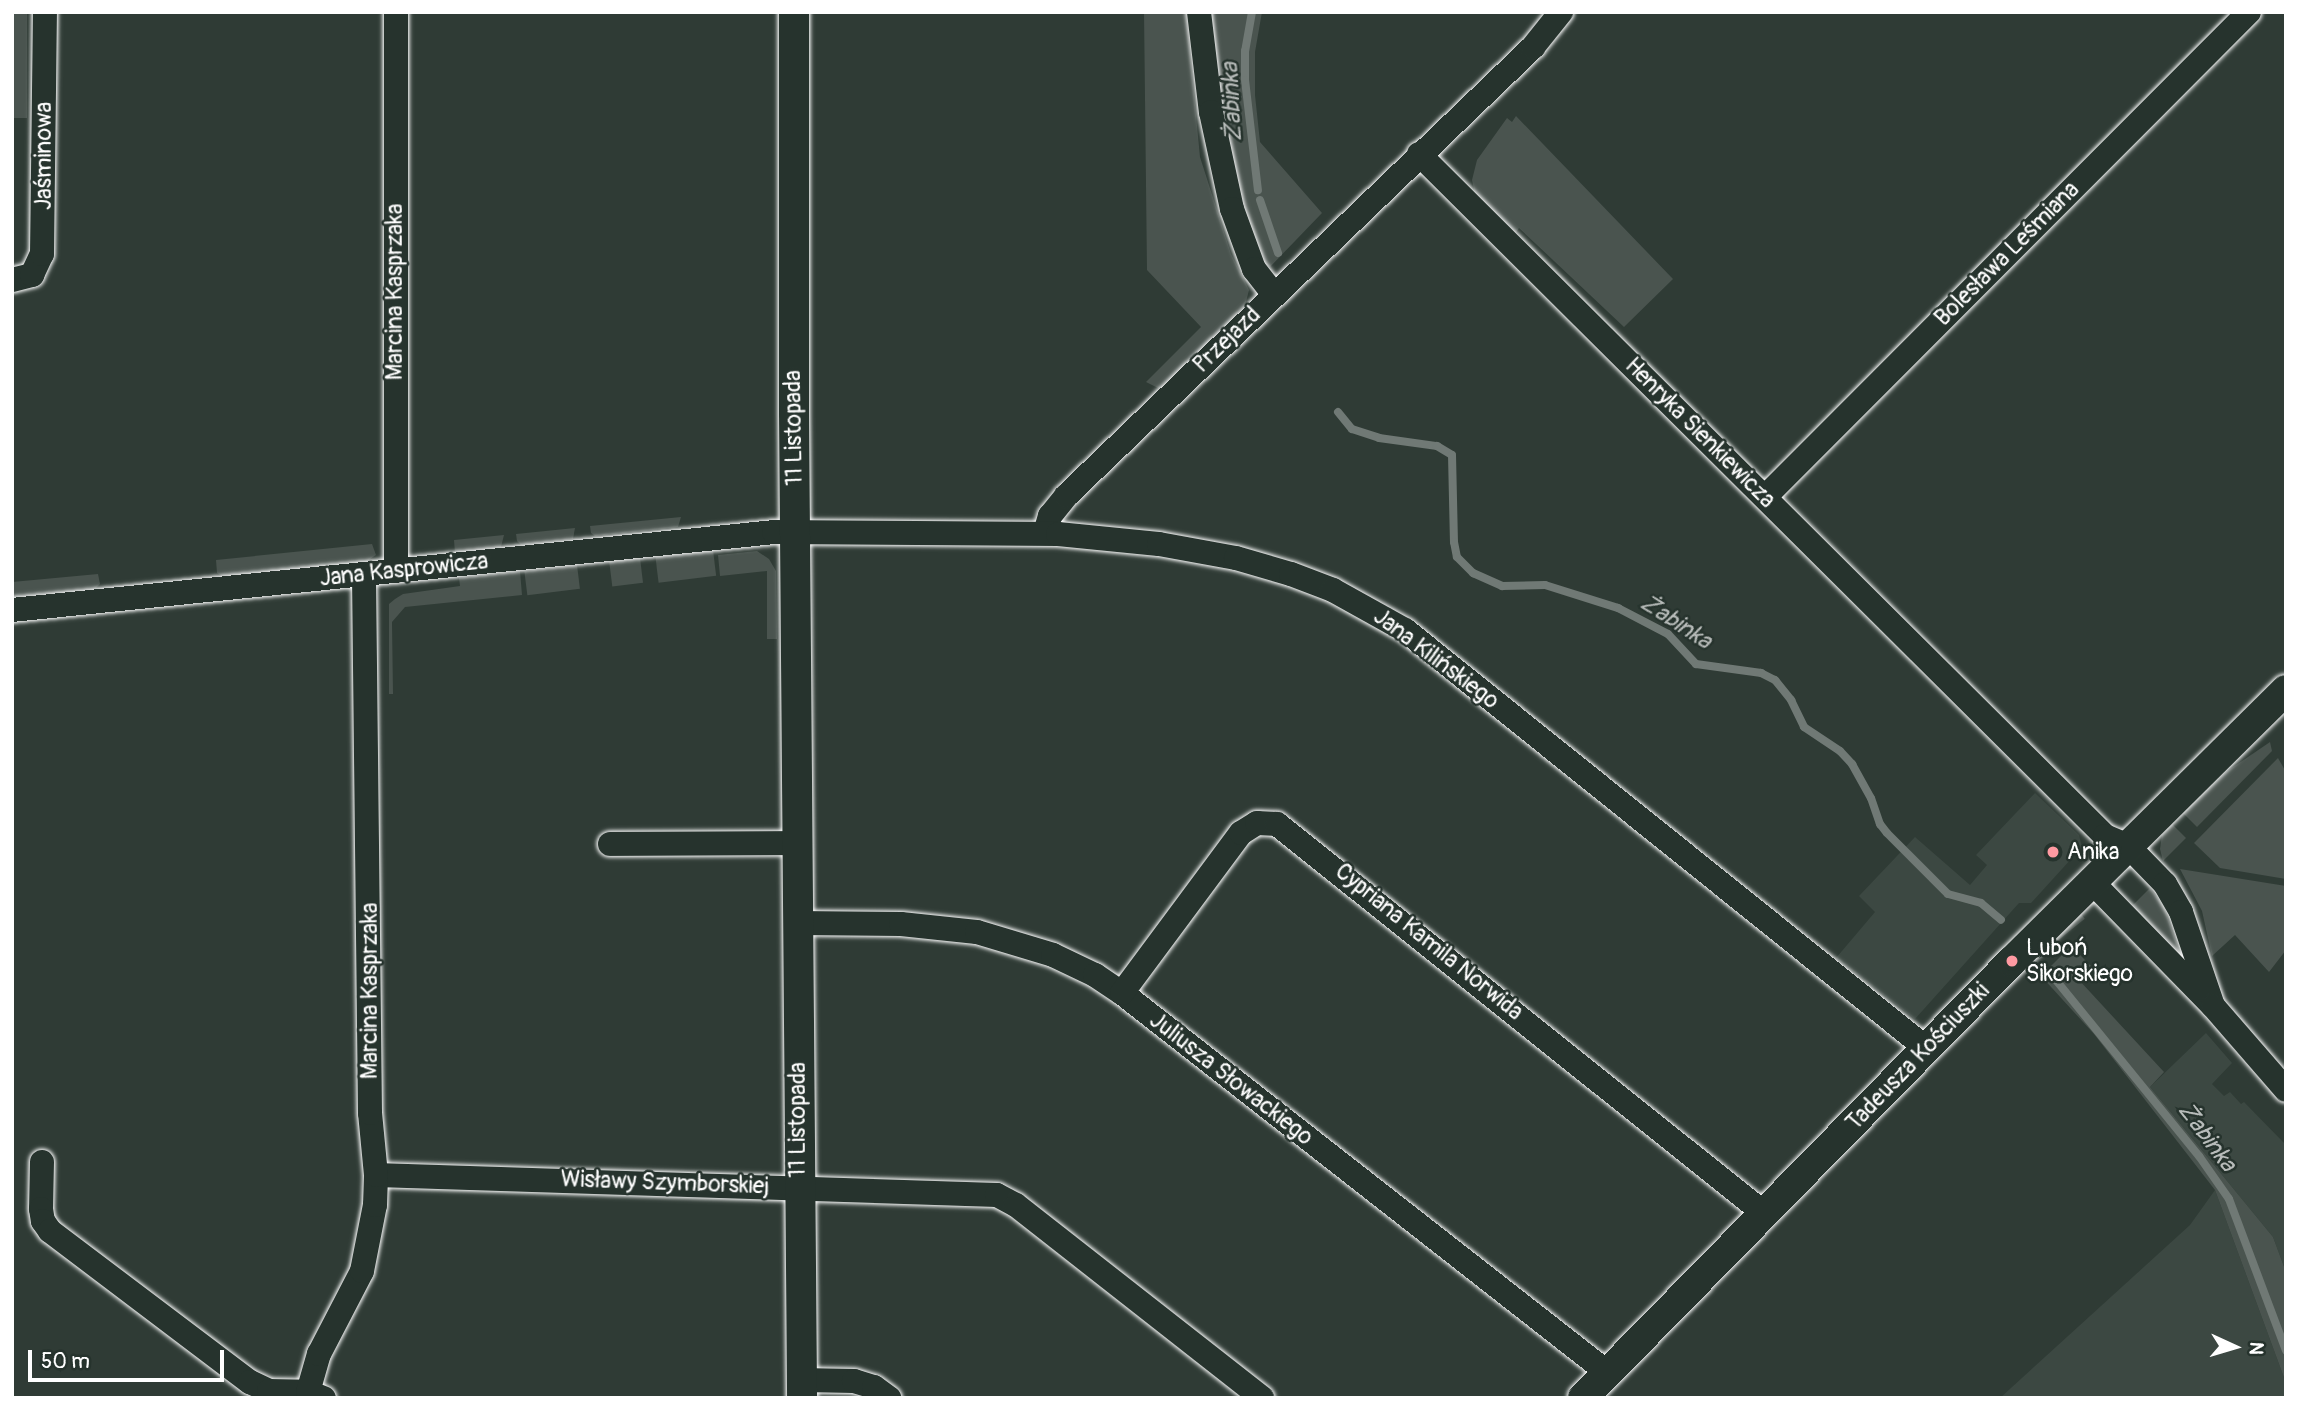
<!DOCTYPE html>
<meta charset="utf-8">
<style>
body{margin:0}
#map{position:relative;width:2298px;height:1410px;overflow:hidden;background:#2f3b35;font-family:Pangolin,sans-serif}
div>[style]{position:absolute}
.built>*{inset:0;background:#3c4842}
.green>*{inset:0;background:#4a544f;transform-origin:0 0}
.stream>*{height:8px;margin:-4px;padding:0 4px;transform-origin:4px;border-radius:4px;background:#707975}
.roads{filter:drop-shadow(0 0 2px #fff) drop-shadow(0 0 2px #fff)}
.minor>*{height:24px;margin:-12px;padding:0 12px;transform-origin:12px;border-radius:12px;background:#26332d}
.tertiary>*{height:30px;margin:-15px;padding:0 15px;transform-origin:15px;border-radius:15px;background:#26332d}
.dots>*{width:19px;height:19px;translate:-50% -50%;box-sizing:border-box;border:4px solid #26332d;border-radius:50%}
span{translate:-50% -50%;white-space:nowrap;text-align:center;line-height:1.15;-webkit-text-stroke:5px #26332d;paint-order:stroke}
.street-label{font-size:23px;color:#fff}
.poi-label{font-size:23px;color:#fff}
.left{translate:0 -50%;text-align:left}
.water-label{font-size:24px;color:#b8bcba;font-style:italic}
.frame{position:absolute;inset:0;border:14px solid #fff;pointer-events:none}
.north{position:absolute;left:2200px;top:1312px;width:70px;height:70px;-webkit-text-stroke:5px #26332d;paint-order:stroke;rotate:94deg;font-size:19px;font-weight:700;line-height:28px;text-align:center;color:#fff}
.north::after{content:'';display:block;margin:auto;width:24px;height:32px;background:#fff;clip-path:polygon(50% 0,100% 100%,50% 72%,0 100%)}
.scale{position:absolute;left:28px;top:1350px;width:196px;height:32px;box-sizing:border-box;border:4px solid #fff;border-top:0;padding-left:9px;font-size:21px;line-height:24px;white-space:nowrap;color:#fff;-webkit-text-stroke:5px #26332d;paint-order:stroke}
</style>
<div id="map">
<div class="built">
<i style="clip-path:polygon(2035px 793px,2079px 835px,2082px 847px,2031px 903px,2019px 903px,1915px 1019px,1836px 958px,1875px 912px,1859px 896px,1915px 837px,1970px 885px,1987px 865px,1976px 855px)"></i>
<i style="clip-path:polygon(2206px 1033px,2232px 1063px,2212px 1084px,2224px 1096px,2230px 1092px,2241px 1104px,2244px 1102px,2286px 1145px,2286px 1272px,2273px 1237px,2150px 1087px)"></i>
<i style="clip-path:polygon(2215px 1190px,2286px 1383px,2286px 1398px,2000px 1398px,2190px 1225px)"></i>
</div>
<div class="green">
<i style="left:12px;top:12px;width:15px;height:106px"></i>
<i style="clip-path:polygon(1144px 12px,1186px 12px,1200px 157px,1231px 254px,1249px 290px,1245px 306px,1160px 389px,1146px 382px,1201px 327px,1147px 270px)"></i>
<i style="clip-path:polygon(1208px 12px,1262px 12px,1255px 52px,1255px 95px,1260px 142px,1322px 213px,1270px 267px,1264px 263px,1256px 248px,1226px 140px)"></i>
<i style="clip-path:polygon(1516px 116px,1673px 279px,1624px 327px,1519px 228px,1515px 234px,1476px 198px,1472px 180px,1477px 160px,1507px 118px,1512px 122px)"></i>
<i style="clip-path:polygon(681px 517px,678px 527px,595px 536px,591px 533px,590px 526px)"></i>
<i style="clip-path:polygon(575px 528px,573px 539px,521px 545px,517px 541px,516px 534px)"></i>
<i style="clip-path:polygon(504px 535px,501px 547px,455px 553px,454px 540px)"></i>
<i style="clip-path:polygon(372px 544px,376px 555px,364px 563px,222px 576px,217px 573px,216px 560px)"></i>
<i style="left:713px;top:550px;width:26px;height:58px;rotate:83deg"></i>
<i style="clip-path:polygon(757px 551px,769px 559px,776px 571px,777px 639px,767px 639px,767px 571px,720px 576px,718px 555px)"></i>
<i style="left:640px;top:558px;width:25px;height:31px;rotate:83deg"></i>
<i style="left:577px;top:565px;width:24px;height:53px;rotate:83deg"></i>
<i style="clip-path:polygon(520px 571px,522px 595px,405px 607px,392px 622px,393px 694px,389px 694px,389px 604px,395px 599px,403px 594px,460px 586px,459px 578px)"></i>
<i style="clip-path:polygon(98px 574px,100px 584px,95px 589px,12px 597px,12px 582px)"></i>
<i style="clip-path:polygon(2270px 742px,2272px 751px,2197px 827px,2183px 813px,2226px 772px)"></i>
<i style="clip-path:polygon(2278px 758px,2286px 772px,2286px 879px,2220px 868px,2194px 843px)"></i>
<i style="clip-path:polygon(2172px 824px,2186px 838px,2163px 861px,2160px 849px,2162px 835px)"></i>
<i style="clip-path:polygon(2180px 869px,2286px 886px,2286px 950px,2269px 972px,2235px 935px,2212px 956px,2202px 911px)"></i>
<i style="clip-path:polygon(2150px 888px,2164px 907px,2183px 962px,2132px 906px)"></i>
<i style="left:2081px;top:914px;width:6px;height:76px;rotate:51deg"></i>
<i style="clip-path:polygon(2071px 946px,2092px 967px,2079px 980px,2164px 1072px,2150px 1087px,2273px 1237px,2286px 1272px,2286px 1383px,2215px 1190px,2094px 1034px,2041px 976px)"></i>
</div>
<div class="stream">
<i style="left:1252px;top:12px;width:40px;rotate:100deg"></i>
<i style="left:1245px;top:51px;width:29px;rotate:90deg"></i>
<i style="left:1245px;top:80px;width:111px;rotate:83.3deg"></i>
<i style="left:1260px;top:200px;width:56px;rotate:71.2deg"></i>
<i style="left:1338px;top:412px;width:22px;rotate:51deg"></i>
<i style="left:1352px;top:429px;width:28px;rotate:18deg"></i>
<i style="left:1379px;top:438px;width:59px;rotate:7.9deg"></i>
<i style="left:1437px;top:446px;width:17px;rotate:31deg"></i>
<i style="left:1452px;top:455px;width:87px;rotate:88.7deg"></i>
<i style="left:1454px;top:542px;width:15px;rotate:79deg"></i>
<i style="left:1457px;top:557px;width:23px;rotate:45deg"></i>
<i style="left:1473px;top:573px;width:32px;rotate:24deg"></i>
<i style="left:1502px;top:586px;width:43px;rotate:-1.3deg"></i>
<i style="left:1545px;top:585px;width:77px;rotate:17.5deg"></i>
<i style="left:1618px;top:608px;width:56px;rotate:27.5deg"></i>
<i style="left:1668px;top:634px;width:41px;rotate:47deg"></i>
<i style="left:1696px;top:664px;width:66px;rotate:7.9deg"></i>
<i style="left:1761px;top:673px;width:16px;rotate:27deg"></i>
<i style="left:1775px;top:680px;width:26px;rotate:51deg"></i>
<i style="left:1791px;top:700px;width:30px;rotate:64deg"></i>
<i style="left:1804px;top:727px;width:43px;rotate:33.7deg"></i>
<i style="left:1840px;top:751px;width:18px;rotate:47deg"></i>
<i style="left:1852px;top:764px;width:39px;rotate:61deg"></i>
<i style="left:1871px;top:798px;width:28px;rotate:71deg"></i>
<i style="left:1880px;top:824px;width:11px;rotate:52deg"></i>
<i style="left:1887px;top:833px;width:86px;rotate:45deg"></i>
<i style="left:1948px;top:894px;width:34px;rotate:15deg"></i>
<i style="left:1981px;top:903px;width:26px;rotate:40deg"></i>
<i style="left:2051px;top:974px;width:235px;rotate:50.9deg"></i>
<i style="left:2199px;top:1156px;width:52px;rotate:55.1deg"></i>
<i style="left:2229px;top:1199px;width:162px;rotate:69.4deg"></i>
</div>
<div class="roads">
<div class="minor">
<i style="left:396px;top:12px;width:559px;rotate:90deg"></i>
<i style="left:1199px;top:12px;width:101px;rotate:83.2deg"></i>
<i style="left:1211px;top:112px;width:99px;rotate:77.8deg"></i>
<i style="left:1232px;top:209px;width:64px;rotate:69.9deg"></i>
<i style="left:1254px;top:269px;width:33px;rotate:52deg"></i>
<i style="left:1419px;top:154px;width:967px;rotate:44.83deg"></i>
<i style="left:2105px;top:836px;width:25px;rotate:23deg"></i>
<i style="left:2128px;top:846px;width:53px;rotate:45.8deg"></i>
<i style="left:2165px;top:884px;width:32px;rotate:60deg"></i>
<i style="left:2181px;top:912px;width:99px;rotate:71.2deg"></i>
<i style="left:12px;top:280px;width:21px;rotate:-14deg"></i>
<i style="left:32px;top:275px;width:23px;rotate:-65deg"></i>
<i style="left:42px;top:254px;width:242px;rotate:-89.3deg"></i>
<i style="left:1765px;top:497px;width:685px;rotate:-45.06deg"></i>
<i style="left:1045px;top:533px;width:18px;rotate:-74deg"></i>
<i style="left:1050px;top:516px;width:26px;rotate:-51deg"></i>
<i style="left:1066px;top:496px;width:648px;rotate:-43.87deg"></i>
<i style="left:1533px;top:47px;width:45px;rotate:-51.3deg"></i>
<i style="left:12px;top:610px;width:766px;rotate:-5.84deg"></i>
<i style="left:774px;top:532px;width:284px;rotate:0.4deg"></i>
<i style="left:1058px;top:534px;width:101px;rotate:5.7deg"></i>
<i style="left:1159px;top:544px;width:78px;rotate:10.3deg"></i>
<i style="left:1236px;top:558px;width:57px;rotate:16.2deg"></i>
<i style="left:1291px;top:574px;width:45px;rotate:20.9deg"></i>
<i style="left:1333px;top:590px;width:82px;rotate:29.1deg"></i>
<i style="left:1405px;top:630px;width:668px;rotate:38.74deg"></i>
<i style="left:610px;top:844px;width:187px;rotate:-0.3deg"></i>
<i style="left:2092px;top:882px;width:173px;rotate:45.7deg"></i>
<i style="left:2213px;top:1006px;width:111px;rotate:49deg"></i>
<i style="left:797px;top:923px;width:104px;rotate:0.6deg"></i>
<i style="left:901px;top:924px;width:76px;rotate:6deg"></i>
<i style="left:977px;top:932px;width:79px;rotate:16.8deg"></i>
<i style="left:1053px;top:955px;width:47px;rotate:25.5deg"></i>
<i style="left:1095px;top:975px;width:32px;rotate:34deg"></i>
<i style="left:1122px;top:993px;width:617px;rotate:38.02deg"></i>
<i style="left:1122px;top:993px;width:199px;rotate:-53.4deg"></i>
<i style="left:1241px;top:833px;width:19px;rotate:-32deg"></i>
<i style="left:1257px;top:823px;width:20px;rotate:3deg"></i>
<i style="left:1277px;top:824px;width:625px;rotate:38.63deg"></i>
<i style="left:42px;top:1162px;width:47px;rotate:91.2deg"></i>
<i style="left:41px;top:1209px;width:12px;rotate:81deg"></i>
<i style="left:43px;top:1221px;width:12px;rotate:55deg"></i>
<i style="left:50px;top:1231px;width:251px;rotate:37.1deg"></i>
<i style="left:250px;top:1382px;width:21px;rotate:25deg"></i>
<i style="left:269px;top:1391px;width:39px;rotate:1deg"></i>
<i style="left:308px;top:1392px;width:17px;rotate:21deg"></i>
<i style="left:376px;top:1175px;width:621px;rotate:1.84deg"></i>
<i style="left:997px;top:1195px;width:21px;rotate:28deg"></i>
<i style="left:1016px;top:1205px;width:313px;rotate:38.1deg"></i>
<i style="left:802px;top:1380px;width:52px;rotate:1.1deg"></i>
<i style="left:854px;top:1381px;width:21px;rotate:17deg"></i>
<i style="left:874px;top:1387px;width:19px;rotate:36deg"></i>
<i style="left:308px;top:1392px;width:40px;rotate:-74deg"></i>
<i style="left:319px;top:1354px;width:93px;rotate:-62.6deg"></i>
<i style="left:362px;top:1271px;width:67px;rotate:-78.9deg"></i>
<i style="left:375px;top:1205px;width:30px;rotate:-88deg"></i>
<i style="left:376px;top:1175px;width:62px;rotate:-95.5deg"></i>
<i style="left:370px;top:1113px;width:538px;rotate:-90.64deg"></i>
</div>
<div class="tertiary">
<i style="left:794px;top:12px;width:401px;rotate:90deg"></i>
<i style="left:794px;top:413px;width:985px;rotate:89.53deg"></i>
<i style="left:1583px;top:1398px;width:612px;rotate:-45.53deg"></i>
<i style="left:2012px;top:961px;width:385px;rotate:-44.7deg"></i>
</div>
</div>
<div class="dots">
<i style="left:2053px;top:852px;background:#ff9aa2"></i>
<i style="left:2012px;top:961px;background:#ff9aa2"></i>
</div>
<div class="street-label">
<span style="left:44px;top:156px;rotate:-90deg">Jaśminowa</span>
<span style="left:2007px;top:254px;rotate:-45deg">Bolesława Leśmiana</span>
<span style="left:395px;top:292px;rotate:-90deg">Marcina Kasprzaka</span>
<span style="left:1227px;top:340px;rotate:-44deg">Przejazd</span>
<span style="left:794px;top:428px;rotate:-91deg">11 Listopada</span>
<span style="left:1700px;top:433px;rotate:45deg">Henryka Sienkiewicza</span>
<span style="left:404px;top:570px;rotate:-6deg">Jana Kasprowicza</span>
<span style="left:1436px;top:659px;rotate:37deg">Jana Kilińskiego</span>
<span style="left:1429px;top:942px;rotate:39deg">Cypriana Kamila Norwida</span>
<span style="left:370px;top:991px;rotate:-90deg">Marcina Kasprzaka</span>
<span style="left:1918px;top:1057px;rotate:-46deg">Tadeusza Kościuszki</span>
<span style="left:1231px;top:1079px;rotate:38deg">Juliusza Słowackiego</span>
<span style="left:798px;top:1120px;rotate:-90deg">11 Listopada</span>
<span style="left:665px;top:1183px;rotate:2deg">Wisławy Szymborskiej</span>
</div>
<div class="poi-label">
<span class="left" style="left:2067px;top:852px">Anika</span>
<span class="left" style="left:2026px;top:961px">Luboń<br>Sikorskiego</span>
</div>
<div class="water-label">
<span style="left:1232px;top:102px;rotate:-93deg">Żabinka</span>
<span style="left:1676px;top:622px;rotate:33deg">Żabinka</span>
<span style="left:2207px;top:1137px;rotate:53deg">Żabinka</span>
</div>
<div class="frame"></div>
<div class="north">N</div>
<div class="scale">50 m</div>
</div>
